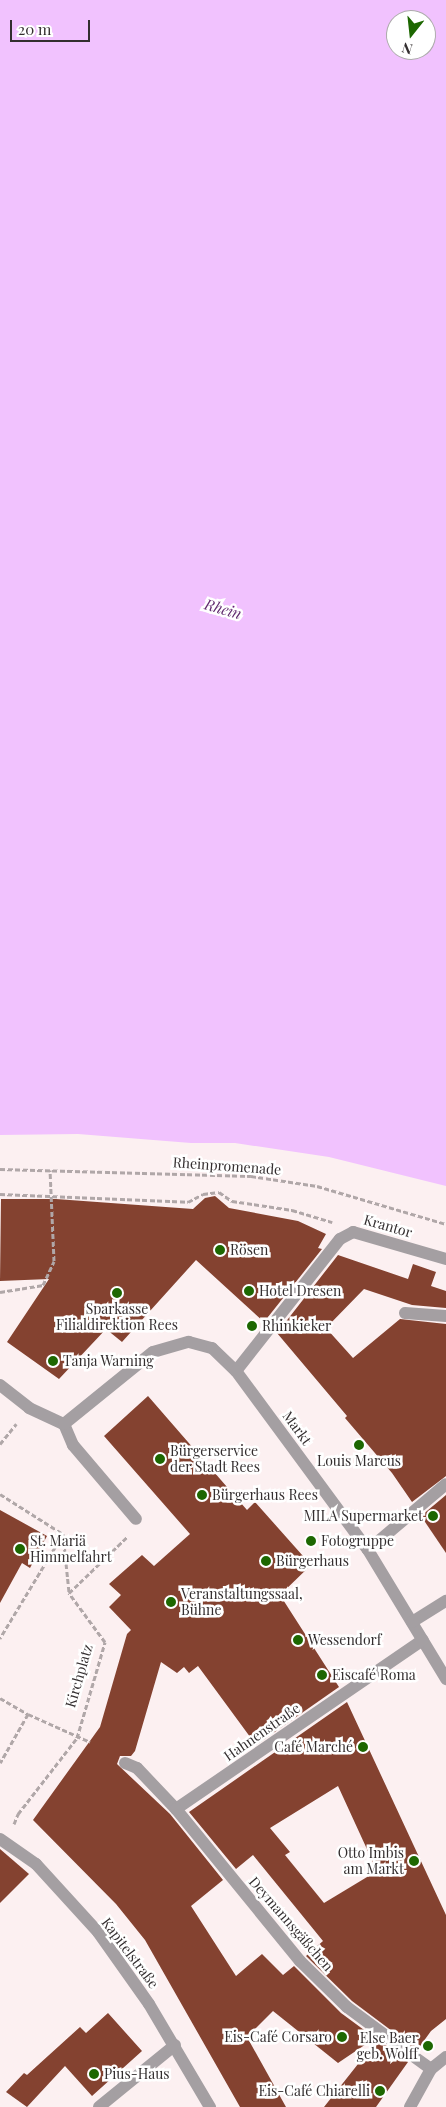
<!DOCTYPE html>
<meta charset="utf-8">
<style>
body{margin:0}
#map{position:relative;width:446px;height:2107px;overflow:hidden;background:#fcf0f1;font-family:"Playfair Display",serif}
div>[style]{position:absolute}
.water>*{inset:0;background:#f1c2fe}
.building>*{inset:0;background:#844230}
.street-tunnel>*{height:12px;margin-top:-6px;transform-origin:0;background:repeating-linear-gradient(90deg,#d4c9ca 0 12px,transparent 0 18px)}
.path>*{height:3px;margin-top:-1.5px;transform-origin:0;background:repeating-linear-gradient(90deg,#b0a7a8 0 5px,transparent 0 7.5px)}
.lane>*{height:12px;margin:-6px;padding:0 6px;transform-origin:6px;border-radius:6px;background:#a49fa2}
.street>*{height:12px;margin:-6px;padding:0 6px;transform-origin:6px;border-radius:6px;background:#a49fa2}
.dots>*{width:14px;height:14px;translate:-50% -50%;box-sizing:border-box;border:2px solid #fff;border-radius:50%}
span{translate:-50% -50%;white-space:nowrap;text-align:center;line-height:1.15;-webkit-text-stroke:5px #fff;paint-order:stroke}
.street-label{font-size:14px;color:#332e2f}
.poi-label{font-size:14px;color:#332e2f}
.left{translate:0 -50%;text-align:left}
.right{translate:-100% -50%;text-align:right}
.water-label{font-size:15px;color:#612a6f;font-style:italic}
.north{position:absolute;left:386px;top:10px;width:50px;height:50px;box-sizing:border-box;background:#fff;border:1px solid #adabac;border-radius:50%;rotate:196deg;font-size:14px;font-weight:700;line-height:20px;text-align:center;color:#332e2f}
.north::after{content:'';display:block;margin:auto;width:18px;height:22px;background:#1d6701;clip-path:polygon(50% 0,100% 100%,50% 72%,0 100%)}
.scale{position:absolute;left:10px;top:20px;width:80px;height:22px;box-sizing:border-box;border:2px solid #332e2f;border-top:0;padding-left:6px;font-size:15px;line-height:18px;white-space:nowrap;color:#332e2f;-webkit-text-stroke:4px #fff;paint-order:stroke}
</style>
<div id="map">
<div class="water">
<i style="clip-path:polygon(evenodd,0 0,446px 0,446px 1186px,329px 1157px,235px 1143px,191px 1143px,78px 1134px,0 1135px,0 0,396px 20px,426px 20px,426px 50px,396px 50px,396px 20px)"></i>
</div>
<div class="building">
<i style="clip-path:polygon(215px 1196px,229px 1208px,298px 1221px,326px 1234px,318px 1248px,322px 1249px,264px 1322px,196px 1260px,122px 1342px,106px 1329px,59px 1379px,7px 1342px,49px 1279px,0 1281px,1px 1199px,56px 1199px,193px 1209px,205px 1198px)"></i>
<i style="clip-path:polygon(338px 1255px,408px 1279px,413px 1264px,436px 1272px,431px 1286px,446px 1291px,446px 1308px,412px 1305px,364px 1289px,326px 1328px,353px 1358px,400px 1319px,446px 1324px,446px 1476px,412px 1502px,392px 1473px,345px 1418px,347px 1416px,277px 1333px)"></i>
<i style="clip-path:polygon(148px 1396px,247px 1510px,255px 1502px,311px 1565px,280px 1595px,339px 1687px,256px 1745px,198px 1666px,189px 1673px,184px 1667px,177px 1673px,161px 1662px,135px 1751px,131px 1756px,120px 1756px,117px 1764px,170px 1814px,223px 1880px,191px 1906px,236px 1976px,262px 1954px,283px 1975px,294px 1966px,341px 2013px,375px 2038px,338px 2063px,273px 2011px,247px 2037px,286px 2107px,240px 2107px,145px 1940px,116px 1904px,33px 1820px,100px 1727px,127px 1634px,131px 1630px,109px 1607px,121px 1595px,109px 1584px,142px 1555px,154px 1566px,190px 1534px,104px 1436px)"></i>
<i style="clip-path:polygon(446px 1495px,446px 1553px,421px 1516px)"></i>
<i style="clip-path:polygon(0 1510px,47px 1536px,30px 1568px,22px 1563px,0 1603px)"></i>
<i style="clip-path:polygon(evenodd,347px 1702px,446px 1915px,446px 2019px,431px 2031px,418px 2049px,407px 2051px,408px 2062px,376px 2107px,324px 2107px,377px 2040px,397px 2052px,404px 2048px,404px 2040px,352px 2001px,306px 1956px,323px 1941px,253px 1855px,236px 1869px,189px 1812px,347px 1702px,338px 1786px,377px 1871px,324px 1903px,285px 1855px,290px 1852px,270px 1828px,338px 1786px)"></i>
<i style="clip-path:polygon(0 1849px,29px 1874px,0 1903px)"></i>
<i style="clip-path:polygon(108px 2013px,142px 2051px,92px 2096px,65px 2066px,27px 2107px,6px 2092px,24px 2073px,27px 2075px,80px 2027px,86px 2033px)"></i>
</div>
<div class="street-tunnel">
<i style="left:397px;top:2044px;width:20px;rotate:37deg"></i>
</div>
<div class="path">
<i style="left:0;top:1169px;width:251px;rotate:1.6deg"></i>
<i style="left:251px;top:1176px;width:67px;rotate:8.6deg"></i>
<i style="left:317px;top:1186px;width:134px;rotate:16.4deg"></i>
<i style="left:0;top:1194px;width:188px;rotate:2.4deg"></i>
<i style="left:188px;top:1202px;width:17px;rotate:-28deg"></i>
<i style="left:203px;top:1194px;width:16px;rotate:-7deg"></i>
<i style="left:219px;top:1192px;width:16px;rotate:35deg"></i>
<i style="left:232px;top:1201px;width:61px;rotate:8.5deg"></i>
<i style="left:292px;top:1210px;width:42px;rotate:16.7deg"></i>
<i style="left:0;top:1292px;width:44px;rotate:-9.2deg"></i>
<i style="left:43px;top:1285px;width:26px;rotate:-65deg"></i>
<i style="left:54px;top:1261px;width:91px;rotate:-92.5deg"></i>
<i style="left:0;top:1444px;width:26px;rotate:-51deg"></i>
<i style="left:0;top:1494px;width:75px;rotate:32.4deg"></i>
<i style="left:63px;top:1534px;width:122px;rotate:121.2deg"></i>
<i style="left:63px;top:1534px;width:58px;rotate:84.1deg"></i>
<i style="left:0;top:1698px;width:32px;rotate:30deg"></i>
<i style="left:28px;top:1714px;width:56px;rotate:119.7deg"></i>
<i style="left:28px;top:1714px;width:68px;rotate:24.3deg"></i>
<i style="left:14px;top:1824px;width:11px;rotate:-68deg"></i>
<i style="left:18px;top:1814px;width:96px;rotate:-52.2deg"></i>
<i style="left:77px;top:1738px;width:100px;rotate:-73.7deg"></i>
<i style="left:105px;top:1642px;width:61px;rotate:-126.3deg"></i>
<i style="left:69px;top:1593px;width:81px;rotate:-44deg"></i>
</div>
<div class="lane">
<i style="left:405px;top:1313px;width:41px;rotate:4.2deg"></i>
<i style="left:64px;top:1424px;width:23px;rotate:67deg"></i>
<i style="left:73px;top:1445px;width:97px;rotate:49.6deg"></i>
</div>
<div class="street">
<i style="left:236px;top:1371px;width:168px;rotate:-51.8deg"></i>
<i style="left:340px;top:1239px;width:15px;rotate:-28deg"></i>
<i style="left:353px;top:1232px;width:97px;rotate:16.2deg"></i>
<i style="left:0;top:1385px;width:37px;rotate:38deg"></i>
<i style="left:29px;top:1408px;width:38px;rotate:25deg"></i>
<i style="left:64px;top:1424px;width:114px;rotate:-39deg"></i>
<i style="left:153px;top:1352px;width:37px;rotate:-16deg"></i>
<i style="left:189px;top:1342px;width:24px;rotate:15deg"></i>
<i style="left:212px;top:1348px;width:33px;rotate:44deg"></i>
<i style="left:236px;top:1371px;width:222px;rotate:53.6deg"></i>
<i style="left:368px;top:1550px;width:151px;rotate:58.8deg"></i>
<i style="left:368px;top:1550px;width:102px;rotate:-40.2deg"></i>
<i style="left:412px;top:1622px;width:40px;rotate:-32deg"></i>
<i style="left:125px;top:1763px;width:13px;rotate:23deg"></i>
<i style="left:137px;top:1768px;width:57px;rotate:46.4deg"></i>
<i style="left:176px;top:1809px;width:299px;rotate:-34.4deg"></i>
<i style="left:176px;top:1809px;width:196px;rotate:50.8deg"></i>
<i style="left:300px;top:1961px;width:66px;rotate:44.4deg"></i>
<i style="left:347px;top:2007px;width:62px;rotate:36.5deg"></i>
<i style="left:0;top:1839px;width:44px;rotate:34.8deg"></i>
<i style="left:36px;top:1864px;width:92px;rotate:47.6deg"></i>
<i style="left:98px;top:1932px;width:88px;rotate:54.7deg"></i>
<i style="left:149px;top:2004px;width:120px;rotate:59.4deg"></i>
<i style="left:413px;top:2056px;width:22px;rotate:36deg"></i>
<i style="left:99px;top:2107px;width:98px;rotate:-39.2deg"></i>
<i style="left:410px;top:2107px;width:43px;rotate:-61.1deg"></i>
<i style="left:431px;top:2069px;width:19px;rotate:-39deg"></i>
</div>
<div class="dots">
<i style="left:220px;top:1250px;background:#1d6701"></i>
<i style="left:249px;top:1291px;background:#1d6701"></i>
<i style="left:117px;top:1293px;background:#1d6701"></i>
<i style="left:252px;top:1326px;background:#1d6701"></i>
<i style="left:53px;top:1361px;background:#1d6701"></i>
<i style="left:359px;top:1445px;background:#1d6701"></i>
<i style="left:160px;top:1459px;background:#1d6701"></i>
<i style="left:202px;top:1495px;background:#1d6701"></i>
<i style="left:433px;top:1516px;background:#1d6701"></i>
<i style="left:311px;top:1541px;background:#1d6701"></i>
<i style="left:20px;top:1549px;background:#1d6701"></i>
<i style="left:266px;top:1561px;background:#1d6701"></i>
<i style="left:171px;top:1602px;background:#1d6701"></i>
<i style="left:298px;top:1640px;background:#1d6701"></i>
<i style="left:322px;top:1675px;background:#1d6701"></i>
<i style="left:363px;top:1747px;background:#1d6701"></i>
<i style="left:414px;top:1861px;background:#1d6701"></i>
<i style="left:342px;top:2037px;background:#1d6701"></i>
<i style="left:428px;top:2046px;background:#1d6701"></i>
<i style="left:94px;top:2074px;background:#1d6701"></i>
<i style="left:380px;top:2091px;background:#1d6701"></i>
</div>
<div class="street-label">
<span style="left:227px;top:1166px;rotate:4deg">Rheinpromenade</span>
<span style="left:388px;top:1226px;rotate:16deg">Krantor</span>
<span style="left:297px;top:1428px;rotate:54deg">Markt</span>
<span style="left:79px;top:1676px;rotate:-74deg">Kirchplatz</span>
<span style="left:262px;top:1732px;rotate:-35deg">Hahnenstraße</span>
<span style="left:291px;top:1924px;rotate:49deg">Deymannsgäßchen</span>
<span style="left:130px;top:1953px;rotate:53deg">Kapitelstraße</span>
</div>
<div class="poi-label">
<span class="left" style="left:230px;top:1250px">Rösen</span>
<span class="left" style="left:259px;top:1291px">Hotel Dresen</span>
<span style="left:117px;top:1317px">Sparkasse<br>Filialdirektion Rees</span>
<span class="left" style="left:262px;top:1326px">Rhinkieker</span>
<span class="left" style="left:63px;top:1361px">Tanja Warning</span>
<span class="left" style="left:170px;top:1459px">Bürgerservice<br>der Stadt Rees</span>
<span style="left:359px;top:1461px">Louis Marcus</span>
<span class="left" style="left:212px;top:1495px">Bürgerhaus Rees</span>
<span class="right" style="left:423px;top:1516px">MILA Supermarket</span>
<span class="left" style="left:30px;top:1549px">St. Mariä<br>Himmelfahrt</span>
<span class="left" style="left:321px;top:1541px">Fotogruppe</span>
<span class="left" style="left:276px;top:1561px">Bürgerhaus</span>
<span class="left" style="left:181px;top:1602px">Veranstaltungssaal,<br>Bühne</span>
<span class="left" style="left:308px;top:1640px">Wessendorf</span>
<span class="left" style="left:332px;top:1675px">Eiscafé Roma</span>
<span class="right" style="left:353px;top:1747px">Café Marché</span>
<span class="right" style="left:404px;top:1861px">Otto Imbis<br>am Markt</span>
<span class="right" style="left:332px;top:2037px">Eis-Café Corsaro</span>
<span class="right" style="left:418px;top:2046px">Else Baer<br>geb. Wolff</span>
<span class="left" style="left:104px;top:2074px">Pius-Haus</span>
<span class="right" style="left:370px;top:2091px">Eis-Café Chiarelli</span>
</div>
<div class="water-label">
<span style="left:223px;top:609px;rotate:16deg">Rhein</span>
</div>
<div class="north">N</div>
<div class="scale">20 m</div>
</div>
